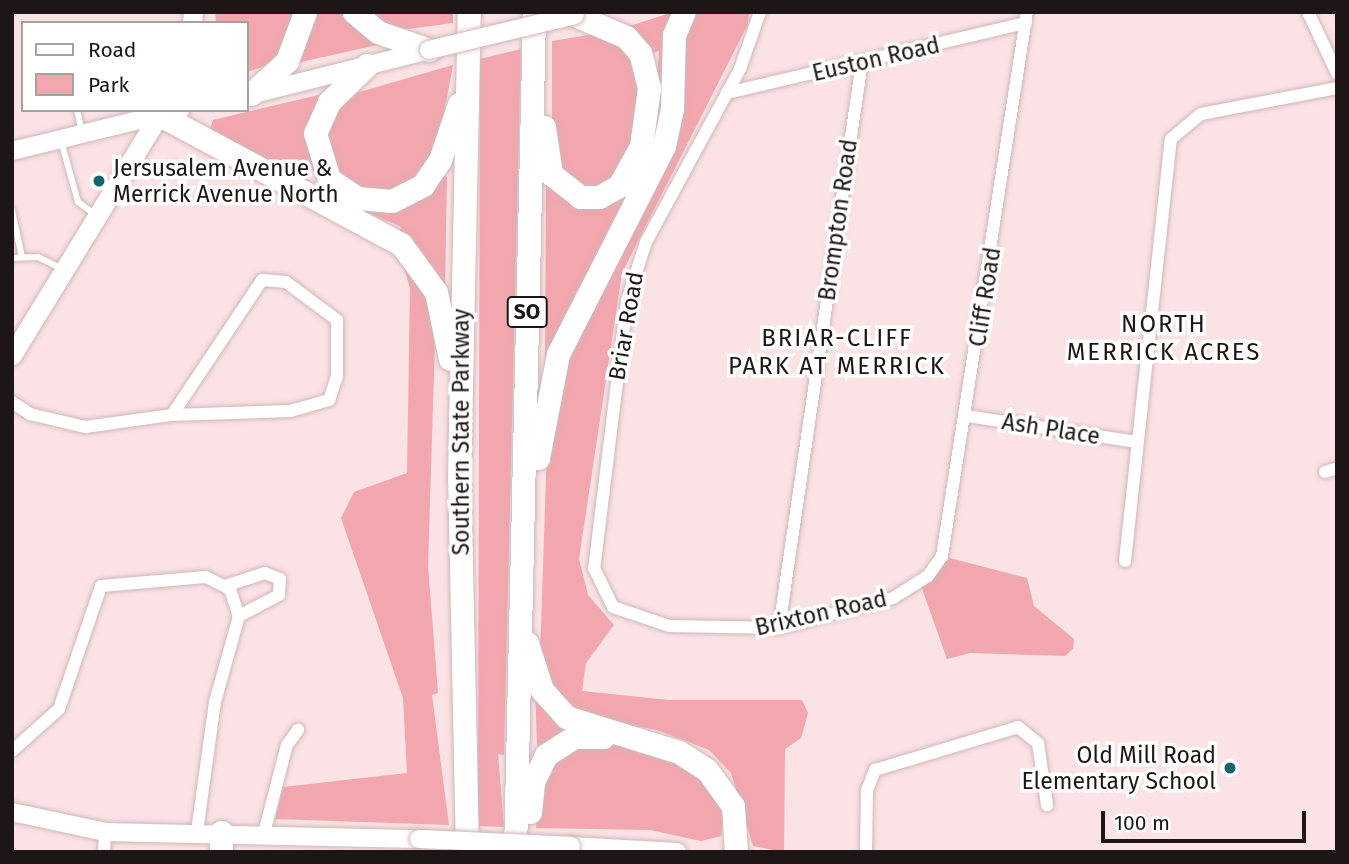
<!DOCTYPE html>
<style>
body{margin:0}
#map{position:relative;width:1349px;height:864px;overflow:hidden;background:#fbe2e4;font-family:"Fira Sans",sans-serif}
div>[style]{position:absolute}
.green>*{inset:0;background:#f2a6ad}
.roads{filter:drop-shadow(0 0 2px #cfb7b9) drop-shadow(0 0 2px #cfb7b9)}
.lane>*{height:6px;margin:-3px;padding:0 3px;transform-origin:3px;border-radius:3px;background:#fff}
.street>*{height:12px;margin:-6px;padding:0 6px;transform-origin:6px;border-radius:6px;background:#fff}
.secondary>*{height:18px;margin:-9px;padding:0 9px;transform-origin:9px;border-radius:9px;background:#fff}
.primary>*{height:19px;margin:-9.5px;padding:0 9.5px;transform-origin:9.5px;border-radius:9.5px;background:#fff}
.highway>*{height:23px;margin:-11.5px;padding:0 11.5px;transform-origin:11.5px;border-radius:11.5px;background:#fff}
.bridges{filter:drop-shadow(0 0 2px #cfb7b9) drop-shadow(0 0 2px #cfb7b9)}
.secondary-bridge>*{height:18px;margin:-9px;padding:0 9px;transform-origin:9px;border-radius:9px;background:#fff}
.dots>*{width:19px;height:19px;translate:-50% -50%;box-sizing:border-box;border:4px solid #fff;border-radius:50%}
span{translate:-50% -50%;white-space:nowrap;text-align:center;line-height:1.15;-webkit-text-stroke:7px #fff;paint-order:stroke}
.shield-label span{padding:2px 5px;background:#fff;border:2px solid;border-radius:5px;-webkit-text-stroke-width:0}
.shield-label{font-size:21px;color:#1e1616;font-weight:700}
.street-label{font-size:23px;color:#1e1616}
.poi-label{font-size:23px;color:#1e1616}
.left{translate:0 -50%;text-align:left}
.right{translate:-100% -50%;text-align:right}
.neighbourhood-label{font-size:24px;color:#1e1616;letter-spacing:2px}
.frame{position:absolute;inset:0;border:14px solid #1e1616;pointer-events:none}
.legend{position:absolute;left:21px;top:21px;width:228px;height:91px;box-sizing:border-box;background:#fff;border:2px solid #a5a2a2;margin:0;padding:9px 12px;list-style:none;font-size:21px;color:#1e1616}
.legend li{display:flex;align-items:center;gap:14px;height:35px}
.legend b{width:35px;border:2px solid #a5a2a2}
.scale{position:absolute;left:1101px;top:811px;width:205px;height:32px;box-sizing:border-box;border:4px solid #1e1616;border-top:0;padding-left:9px;font-size:21px;line-height:24px;white-space:nowrap;color:#1e1616;-webkit-text-stroke:5px #fff;paint-order:stroke}
</style>
<div id="map">
<div class="green">
<i style="clip-path:polygon(215px 12px,297px 12px,276px 63px,247px 72px,247px 23px,216px 23px)"></i>
<i style="clip-path:polygon(312px 12px,346px 12px,377px 45px,292px 64px)"></i>
<i style="clip-path:polygon(369px 12px,453px 12px,453px 23px,393px 31px)"></i>
<i style="clip-path:polygon(673px 12px,662px 126px,654px 121px,659px 51px,649px 54px,624px 28px)"></i>
<i style="clip-path:polygon(696px 12px,749px 12px,748px 24px,622px 273px,579px 559px,588px 595px,614px 625px,586px 663px,582px 691px,669px 700px,802px 700px,808px 713px,801px 738px,785px 749px,784px 852px,753px 846px,731px 773px,709px 750px,657px 730px,581px 716px,558px 701px,540px 657px,547px 447px,572px 340px,668px 157px,681px 37px)"></i>
<i style="clip-path:polygon(595px 34px,620px 39px,639px 71px,634px 143px,618px 175px,602px 187px,577px 186px,558px 173px,552px 153px,552px 41px)"></i>
<i style="clip-path:polygon(521px 49px,504px 755px,498px 754px,504px 827px,479px 826px,478px 817px,480px 59px)"></i>
<i style="clip-path:polygon(453px 65px,436px 156px,414px 185px,386px 196px,362px 193px,338px 178px,323px 130px,346px 96px)"></i>
<i style="clip-path:polygon(327px 93px,318px 173px,303px 165px,310px 185px,210px 129px,213px 120px)"></i>
<i style="clip-path:polygon(441px 174px,447px 177px,445px 290px,398px 234px,401px 227px,358px 208px)"></i>
<i style="clip-path:polygon(546px 180px,631px 198px,545px 368px)"></i>
<i style="clip-path:polygon(398px 248px,436px 309px,428px 566px,438px 693px,432px 695px,449px 825px,275px 819px,283px 787px,407px 773px,403px 698px,341px 518px,354px 492px,407px 473px,410px 288px)"></i>
<i style="clip-path:polygon(942px 556px,1027px 578px,1034px 606px,1074px 639px,1073px 649px,1065px 656px,970px 653px,947px 659px,920px 583px)"></i>
<i style="clip-path:polygon(535px 691px,573px 730px,538px 748px,537px 744px)"></i>
<i style="clip-path:polygon(576px 743px,636px 747px,683px 760px,727px 804px,721px 836px,701px 841px,650px 830px,536px 828px,538px 784px,550px 760px)"></i>
</div>
<div class="roads">
<div class="lane">
<i style="left:77px;top:110px;width:23px;rotate:77deg"></i>
<i style="left:61px;top:141px;width:63px;rotate:74.4deg"></i>
<i style="left:78px;top:202px;width:22px;rotate:36deg"></i>
<i style="left:12px;top:210px;width:48px;rotate:78deg"></i>
<i style="left:12px;top:258px;width:26px;rotate:-2deg"></i>
<i style="left:38px;top:257px;width:25px;rotate:26deg"></i>
</div>
<div class="street">
<i style="left:760px;top:12px;width:60px;rotate:109.3deg"></i>
<i style="left:740px;top:69px;width:197px;rotate:118.5deg"></i>
<i style="left:646px;top:242px;width:62px;rotate:107.9deg"></i>
<i style="left:627px;top:301px;width:269px;rotate:97deg"></i>
<i style="left:594px;top:568px;width:43px;rotate:64deg"></i>
<i style="left:613px;top:607px;width:59px;rotate:18.7deg"></i>
<i style="left:669px;top:626px;width:110px;rotate:1deg"></i>
<i style="left:779px;top:628px;width:118px;rotate:-14.7deg"></i>
<i style="left:893px;top:598px;width:41px;rotate:-32.2deg"></i>
<i style="left:928px;top:576px;width:24px;rotate:-55deg"></i>
<i style="left:942px;top:556px;width:551px;rotate:-81.12deg"></i>
<i style="left:1308px;top:12px;width:68px;rotate:64.6deg"></i>
<i style="left:727px;top:93px;width:307px;rotate:-13.2deg"></i>
<i style="left:262px;top:280px;width:24px;rotate:5deg"></i>
<i style="left:286px;top:282px;width:64px;rotate:36.7deg"></i>
<i style="left:337px;top:320px;width:56px;rotate:90deg"></i>
<i style="left:337px;top:376px;width:25px;rotate:108deg"></i>
<i style="left:329px;top:400px;width:41px;rotate:164.2deg"></i>
<i style="left:290px;top:411px;width:118px;rotate:178.1deg"></i>
<i style="left:172px;top:415px;width:162px;rotate:-56.3deg"></i>
<i style="left:12px;top:402px;width:22px;rotate:34deg"></i>
<i style="left:30px;top:414px;width:57px;rotate:13.3deg"></i>
<i style="left:85px;top:427px;width:88px;rotate:-7.9deg"></i>
<i style="left:967px;top:416px;width:171px;rotate:8.7deg"></i>
<i style="left:1325px;top:472px;width:13px;rotate:-18deg"></i>
<i style="left:1125px;top:561px;width:424px;rotate:-83.8deg"></i>
<i style="left:1171px;top:139px;width:39px;rotate:-40deg"></i>
<i style="left:1201px;top:114px;width:138px;rotate:-10.8deg"></i>
<i style="left:225px;top:586px;width:42px;rotate:-18deg"></i>
<i style="left:265px;top:573px;width:16px;rotate:22deg"></i>
<i style="left:280px;top:579px;width:16px;rotate:94deg"></i>
<i style="left:279px;top:595px;width:45px;rotate:152.3deg"></i>
<i style="left:779px;top:628px;width:572px;rotate:-81.66deg"></i>
<i style="left:12px;top:751px;width:63px;rotate:-41.8deg"></i>
<i style="left:59px;top:709px;width:130px;rotate:-71.1deg"></i>
<i style="left:101px;top:586px;width:105px;rotate:-4.9deg"></i>
<i style="left:206px;top:577px;width:27px;rotate:27deg"></i>
<i style="left:230px;top:589px;width:28px;rotate:72deg"></i>
<i style="left:239px;top:616px;width:89px;rotate:105.6deg"></i>
<i style="left:215px;top:702px;width:130px;rotate:97.9deg"></i>
<i style="left:264px;top:833px;width:91px;rotate:-75.4deg"></i>
<i style="left:287px;top:745px;width:19px;rotate:-54deg"></i>
<i style="left:104px;top:852px;width:20px;rotate:-87deg"></i>
<i style="left:866px;top:852px;width:62px;rotate:-89.1deg"></i>
<i style="left:867px;top:790px;width:22px;rotate:-68deg"></i>
<i style="left:875px;top:770px;width:149px;rotate:-16.7deg"></i>
<i style="left:1018px;top:727px;width:26px;rotate:39deg"></i>
<i style="left:1038px;top:743px;width:63px;rotate:81.7deg"></i>
</div>
<div class="secondary">
<i style="left:253px;top:94px;width:181px;rotate:-14deg"></i>
<i style="left:12px;top:151px;width:173px;rotate:-13.7deg"></i>
<i style="left:12px;top:812px;width:95px;rotate:12.1deg"></i>
<i style="left:105px;top:832px;width:314px;rotate:1.3deg"></i>
<i style="left:571px;top:846px;width:106px;rotate:3.2deg"></i>
</div>
<div class="primary">
<i style="left:192px;top:23px;width:11px;rotate:-85deg"></i>
<i style="left:12px;top:355px;width:287px;rotate:-58.5deg"></i>
</div>
<div class="highway">
<i style="left:354px;top:12px;width:31px;rotate:40deg"></i>
<i style="left:378px;top:32px;width:54px;rotate:19.4deg"></i>
<i style="left:367px;top:65px;width:53px;rotate:135.8deg"></i>
<i style="left:329px;top:102px;width:34px;rotate:114deg"></i>
<i style="left:315px;top:133px;width:48px;rotate:73.1deg"></i>
<i style="left:329px;top:179px;width:34px;rotate:34deg"></i>
<i style="left:357px;top:198px;width:35px;rotate:5deg"></i>
<i style="left:392px;top:201px;width:35px;rotate:-27deg"></i>
<i style="left:423px;top:185px;width:30px;rotate:-56deg"></i>
<i style="left:440px;top:160px;width:59px;rotate:-71.3deg"></i>
<i style="left:251px;top:94px;width:49px;rotate:-42.5deg"></i>
<i style="left:287px;top:61px;width:52px;rotate:-69.8deg"></i>
<i style="left:160px;top:115px;width:273px;rotate:28.2deg"></i>
<i style="left:401px;top:244px;width:59px;rotate:53.9deg"></i>
<i style="left:436px;top:292px;width:68px;rotate:78.2deg"></i>
<i style="left:544px;top:127px;width:48px;rotate:81.5deg"></i>
<i style="left:551px;top:174px;width:37px;rotate:38deg"></i>
<i style="left:580px;top:197px;width:19px"></i>
<i style="left:599px;top:197px;width:23px;rotate:-29deg"></i>
<i style="left:619px;top:186px;width:46px;rotate:-61.2deg"></i>
<i style="left:641px;top:146px;width:59px;rotate:-82.1deg"></i>
<i style="left:649px;top:88px;width:36px;rotate:-104deg"></i>
<i style="left:640px;top:53px;width:21px;rotate:-131deg"></i>
<i style="left:626px;top:37px;width:56px;rotate:-156.7deg"></i>
<i style="left:538px;top:458px;width:106px;rotate:-79.1deg"></i>
<i style="left:558px;top:354px;width:233px;rotate:-63deg"></i>
<i style="left:664px;top:146px;width:38px;rotate:-78deg"></i>
<i style="left:672px;top:109px;width:74px;rotate:-88.5deg"></i>
<i style="left:674px;top:35px;width:25px;rotate:-67deg"></i>
<i style="left:527px;top:643px;width:49px;rotate:72.3deg"></i>
<i style="left:542px;top:690px;width:36px;rotate:48deg"></i>
<i style="left:566px;top:717px;width:118px;rotate:17.2deg"></i>
<i style="left:679px;top:752px;width:33px;rotate:33deg"></i>
<i style="left:707px;top:770px;width:44px;rotate:54.2deg"></i>
<i style="left:733px;top:806px;width:46px;rotate:86.3deg"></i>
<i style="left:530px;top:812px;width:30px;rotate:-84deg"></i>
<i style="left:533px;top:782px;width:30px;rotate:-64deg"></i>
<i style="left:546px;top:755px;width:33px;rotate:-33deg"></i>
<i style="left:574px;top:737px;width:29px"></i>
<i style="left:221px;top:852px;width:20px;rotate:-90deg"></i>
<i style="left:467px;top:852px;width:373px;rotate:-91.2deg"></i>
<i style="left:459px;top:479px;width:467px;rotate:-88.8deg"></i>
<i style="left:515px;top:852px;width:840px;rotate:-88.7deg"></i>
</div>
</div>
<div class="bridges">
<div class="secondary-bridge">
<i style="left:429px;top:50px;width:150px;rotate:-13.5deg"></i>
<i style="left:419px;top:839px;width:152px;rotate:2.6deg"></i>
</div>
</div>
<div class="dots">
<i style="left:99px;top:181px;background:#17636f"></i>
<i style="left:1230px;top:768px;background:#17636f"></i>
</div>
<div class="shield-label">
<span style="left:527px;top:312px">SO</span>
</div>
<div class="street-label">
<span style="left:876px;top:59px;rotate:-13deg">Euston Road</span>
<span style="left:838px;top:220px;rotate:-82deg">Brompton Road</span>
<span style="left:985px;top:297px;rotate:-81deg">Cliff Road</span>
<span style="left:626px;top:326px;rotate:-80deg">Briar Road</span>
<span style="left:1051px;top:429px;rotate:9deg">Ash Place</span>
<span style="left:461px;top:432px;rotate:-90deg">Southern State Parkway</span>
<span style="left:821px;top:613px;rotate:-13deg">Brixton Road</span>
</div>
<div class="poi-label">
<span class="left" style="left:113px;top:181px">Jersusalem Avenue &amp;<br>Merrick Avenue North</span>
<span class="right" style="left:1216px;top:768px">Old Mill Road<br>Elementary School</span>
</div>
<div class="neighbourhood-label">
<span style="left:1164px;top:339px">NORTH<br>MERRICK ACRES</span>
<span style="left:837px;top:353px">BRIAR-CLIFF<br>PARK AT MERRICK</span>
</div>
<div class="frame"></div>
<ul class="legend">
<li><b style="height:9px;background:#fff"></b>Road</li>
<li><b style="height:19px;background:#f2a6ad"></b>Park</li>
</ul>
<div class="scale">100 m</div>
</div>
